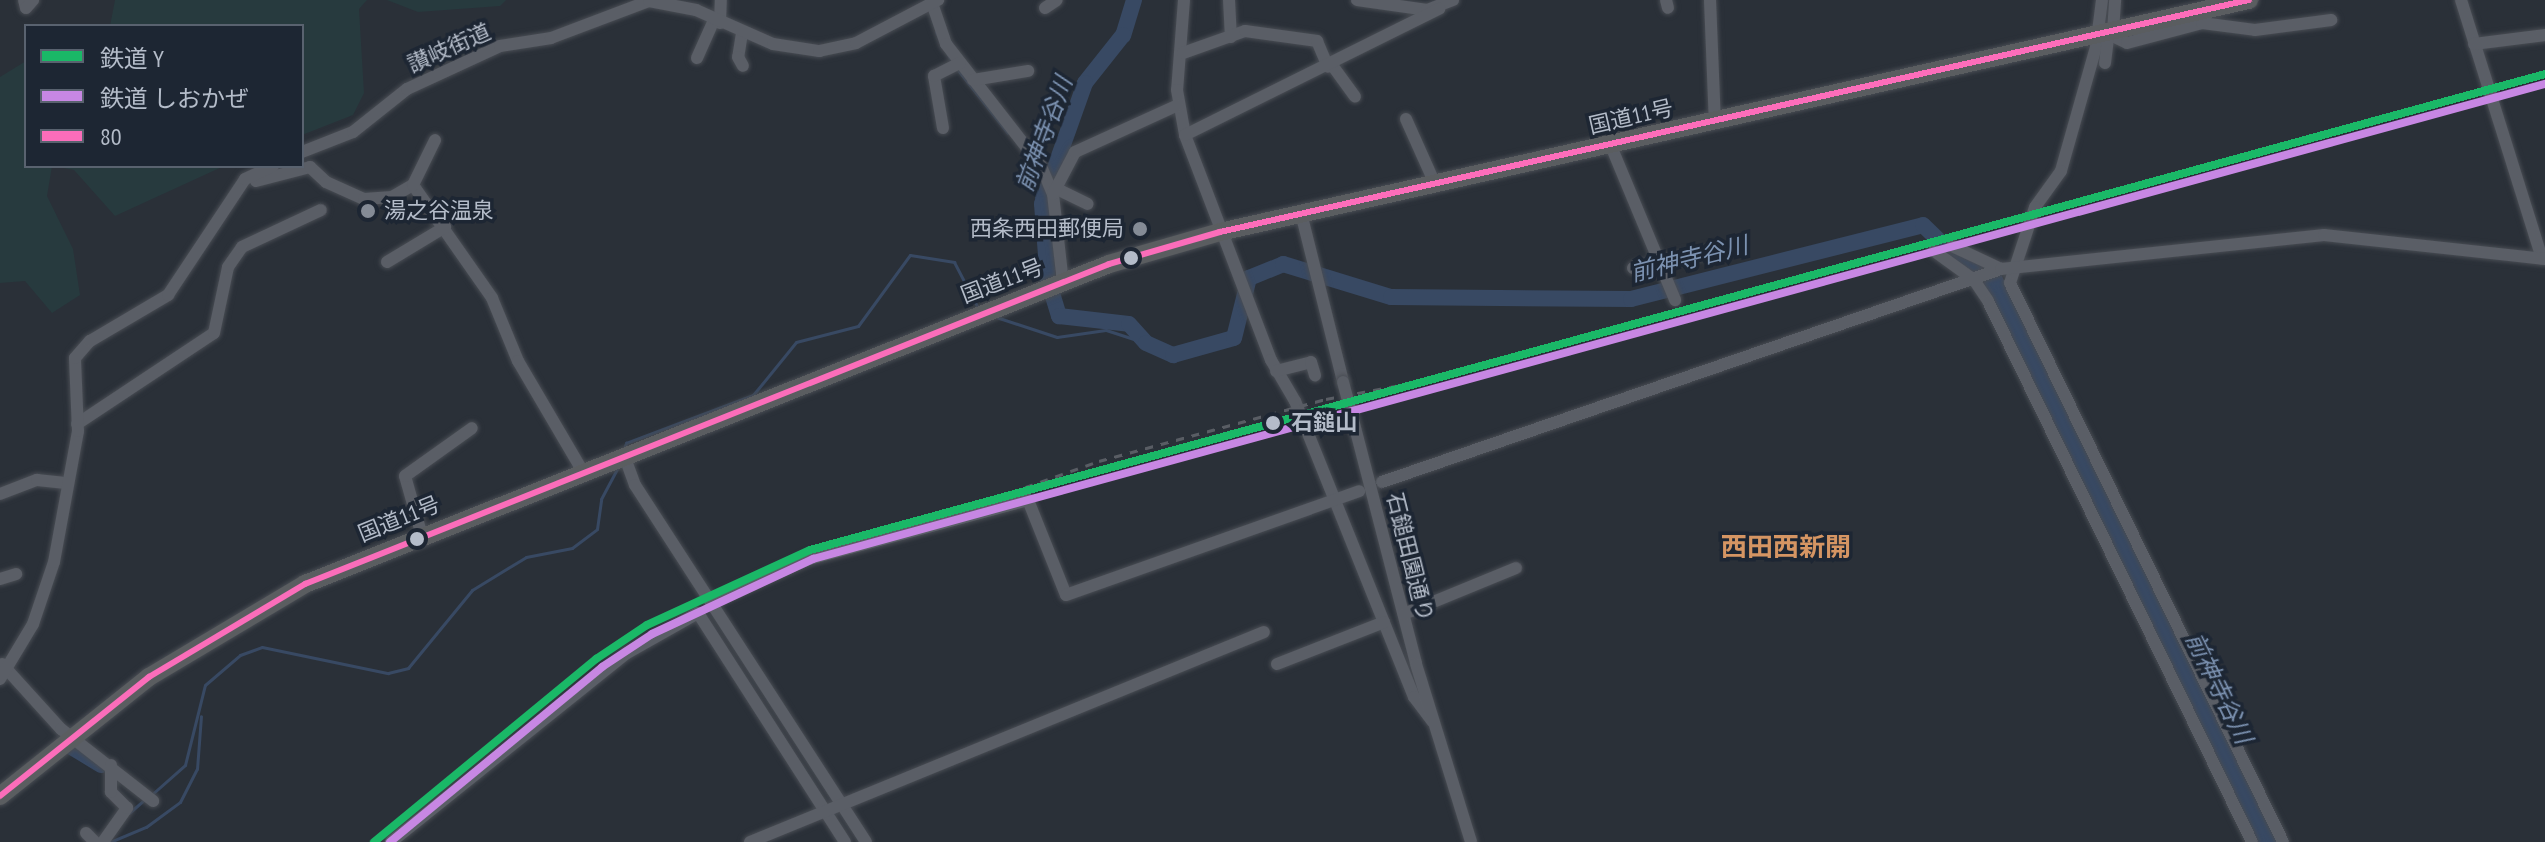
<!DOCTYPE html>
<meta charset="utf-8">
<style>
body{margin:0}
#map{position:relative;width:2545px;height:842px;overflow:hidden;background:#2a3038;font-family:"PT Sans Narrow","Noto Sans JP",sans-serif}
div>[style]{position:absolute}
.green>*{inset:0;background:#273a3e}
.water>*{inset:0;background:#384963}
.stream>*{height:3px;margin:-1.5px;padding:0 1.5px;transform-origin:1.5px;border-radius:1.5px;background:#384963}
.river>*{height:16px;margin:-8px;padding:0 8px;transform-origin:8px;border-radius:8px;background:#384963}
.roads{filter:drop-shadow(0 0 2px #484c53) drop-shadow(0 0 2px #484c53)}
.minor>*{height:12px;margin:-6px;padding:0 6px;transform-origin:6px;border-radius:6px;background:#5a5e66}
.highway>*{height:18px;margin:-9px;padding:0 9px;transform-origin:9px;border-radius:9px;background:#5a5d60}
.rail>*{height:3px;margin-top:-1.5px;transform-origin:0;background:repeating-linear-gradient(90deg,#595d64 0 8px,transparent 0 16px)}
.bridges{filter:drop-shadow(0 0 2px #484c53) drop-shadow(0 0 2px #484c53)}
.minor-bridge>*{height:12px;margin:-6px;padding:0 6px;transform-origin:6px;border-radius:6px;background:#5a5e66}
.bus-1>*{height:6px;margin:-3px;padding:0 3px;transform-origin:3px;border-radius:3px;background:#fb6dba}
.rail-1>*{height:8px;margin:-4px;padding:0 4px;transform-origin:4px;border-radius:4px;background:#1ab867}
.rail-2>*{height:8px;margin:-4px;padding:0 4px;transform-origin:4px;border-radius:4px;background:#c787e3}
.dots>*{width:22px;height:22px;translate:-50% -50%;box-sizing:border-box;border:4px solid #1d2633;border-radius:50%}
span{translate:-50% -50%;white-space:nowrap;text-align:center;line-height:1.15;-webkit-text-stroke:7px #1d2633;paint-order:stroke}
.street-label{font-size:22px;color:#b4bcc9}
.poi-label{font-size:22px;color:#b4bcc9}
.left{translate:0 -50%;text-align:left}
.right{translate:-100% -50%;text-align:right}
.stop-label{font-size:22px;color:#b4bcc9;font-weight:700}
.water-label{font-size:24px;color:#7c92b1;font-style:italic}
.quarter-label{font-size:26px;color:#d59563;font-weight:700}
.legend{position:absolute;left:24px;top:24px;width:280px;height:144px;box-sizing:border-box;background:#1d2633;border:2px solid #59626f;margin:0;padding:10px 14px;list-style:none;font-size:24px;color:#b4bcc9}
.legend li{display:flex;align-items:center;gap:16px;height:40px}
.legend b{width:40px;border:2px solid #59626f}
</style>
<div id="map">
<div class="green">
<i style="clip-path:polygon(115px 0,367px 0,359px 9px,364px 93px,353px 115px,302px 135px,302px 26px,110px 26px)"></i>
<i style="clip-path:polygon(387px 0,506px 0,500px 6px,418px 12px)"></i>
<i style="clip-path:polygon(26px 61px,26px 166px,52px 166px,47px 196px,73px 249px,80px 295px,52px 313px,25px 281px,0 283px,0 77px)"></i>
<i style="clip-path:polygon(53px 166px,224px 166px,115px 216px,74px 170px)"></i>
</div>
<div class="water">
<i style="clip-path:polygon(1940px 241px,2001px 274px,2277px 842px,2258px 842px,1991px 300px,1936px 248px,1932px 243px)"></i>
</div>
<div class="stream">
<i style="left:936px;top:32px;width:36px;rotate:62deg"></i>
<i style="left:958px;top:70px;width:80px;rotate:51.6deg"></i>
<i style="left:1027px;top:157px;width:21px;rotate:67deg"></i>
<i style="left:1035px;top:176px;width:102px;rotate:86.6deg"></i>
<i style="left:1041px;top:278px;width:6px;rotate:9deg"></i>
<i style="left:996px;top:317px;width:64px;rotate:18.2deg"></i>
<i style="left:1057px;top:337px;width:49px;rotate:-8.1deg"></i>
<i style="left:1106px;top:330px;width:42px;rotate:18deg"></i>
<i style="left:623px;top:451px;width:9px;rotate:-69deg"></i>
<i style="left:626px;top:443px;width:136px;rotate:-20.7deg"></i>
<i style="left:753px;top:395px;width:68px;rotate:-50.9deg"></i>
<i style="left:796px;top:342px;width:64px;rotate:-14.5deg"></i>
<i style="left:858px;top:326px;width:88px;rotate:-53.8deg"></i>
<i style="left:910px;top:255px;width:45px;rotate:9deg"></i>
<i style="left:954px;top:262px;width:52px;rotate:62.4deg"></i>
<i style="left:150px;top:796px;width:47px;rotate:-41.5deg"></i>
<i style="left:185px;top:765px;width:82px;rotate:-76deg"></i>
<i style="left:205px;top:685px;width:46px;rotate:-40.6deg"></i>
<i style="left:240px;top:655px;width:23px;rotate:-20deg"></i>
<i style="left:262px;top:647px;width:129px;rotate:11.7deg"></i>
<i style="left:388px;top:673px;width:21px;rotate:-14deg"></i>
<i style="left:408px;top:668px;width:101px;rotate:-50.6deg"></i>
<i style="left:472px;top:590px;width:63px;rotate:-31.4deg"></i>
<i style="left:526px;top:557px;width:47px;rotate:-11.1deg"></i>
<i style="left:572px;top:548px;width:31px;rotate:-37deg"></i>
<i style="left:597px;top:529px;width:30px;rotate:-82deg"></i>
<i style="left:601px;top:499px;width:34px;rotate:-62deg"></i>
<i style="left:129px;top:813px;width:20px;rotate:-41deg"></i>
<i style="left:110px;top:842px;width:39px;rotate:-23deg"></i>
<i style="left:146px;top:827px;width:42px;rotate:-36.3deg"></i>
<i style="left:180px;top:802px;width:37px;rotate:-63deg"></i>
<i style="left:197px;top:769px;width:53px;rotate:-85.7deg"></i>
</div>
<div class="river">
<i style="left:1134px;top:0;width:37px;rotate:107deg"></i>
<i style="left:1123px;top:35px;width:61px;rotate:128.4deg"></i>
<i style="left:1085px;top:83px;width:128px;rotate:109.6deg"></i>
<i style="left:1042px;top:204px;width:76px;rotate:85.5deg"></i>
<i style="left:1048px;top:280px;width:38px;rotate:73deg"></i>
<i style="left:1059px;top:316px;width:70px;rotate:6.5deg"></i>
<i style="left:1129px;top:324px;width:25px;rotate:48deg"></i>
<i style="left:1146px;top:343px;width:30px;rotate:24deg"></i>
<i style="left:1173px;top:355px;width:63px;rotate:-15.6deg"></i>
<i style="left:1234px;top:338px;width:62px;rotate:-76deg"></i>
<i style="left:1249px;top:278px;width:37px;rotate:-22deg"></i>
<i style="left:1283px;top:264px;width:113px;rotate:17deg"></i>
<i style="left:1391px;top:297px;width:240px;rotate:0.5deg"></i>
<i style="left:1631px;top:299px;width:301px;rotate:-14.2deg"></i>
<i style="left:1923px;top:225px;width:43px;rotate:44.1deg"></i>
<i style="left:68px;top:745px;width:39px;rotate:31deg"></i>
</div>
<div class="roads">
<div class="minor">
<i style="left:24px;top:0;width:8px;rotate:76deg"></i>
<i style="left:26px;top:8px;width:11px;rotate:-49deg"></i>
<i style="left:1184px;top:0;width:90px;rotate:94.4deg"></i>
<i style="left:1177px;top:90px;width:46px;rotate:79.9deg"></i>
<i style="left:1185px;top:135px;width:241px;rotate:69.1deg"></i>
<i style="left:1271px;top:360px;width:48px;rotate:59.7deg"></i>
<i style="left:1295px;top:401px;width:319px;rotate:68.1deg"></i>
<i style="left:1414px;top:697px;width:31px;rotate:53deg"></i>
<i style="left:1229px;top:0;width:37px;rotate:87deg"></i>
<i style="left:1357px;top:0;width:71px;rotate:8.1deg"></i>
<i style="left:1427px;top:10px;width:28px;rotate:-21deg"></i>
<i style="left:1666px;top:0;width:8px;rotate:76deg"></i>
<i style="left:1710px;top:0;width:122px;rotate:87.7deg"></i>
<i style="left:2102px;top:0;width:47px;rotate:97.3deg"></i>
<i style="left:2096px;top:47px;width:129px;rotate:105.8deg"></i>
<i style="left:2061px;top:171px;width:44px;rotate:125.8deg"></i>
<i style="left:2035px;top:207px;width:80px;rotate:108.2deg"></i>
<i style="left:2010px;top:283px;width:622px;rotate:63.97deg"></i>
<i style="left:2461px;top:0;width:271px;rotate:72.6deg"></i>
<i style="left:932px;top:3px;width:43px;rotate:71.1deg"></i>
<i style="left:946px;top:44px;width:155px;rotate:52.1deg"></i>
<i style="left:1041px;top:166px;width:30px;rotate:67deg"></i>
<i style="left:1053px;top:194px;width:90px;rotate:83.6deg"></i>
<i style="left:1045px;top:8px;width:14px;rotate:-34deg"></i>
<i style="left:720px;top:23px;width:23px;rotate:-88deg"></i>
<i style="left:2113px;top:31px;width:31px;rotate:-86deg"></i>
<i style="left:742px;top:33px;width:24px;rotate:99deg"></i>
<i style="left:738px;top:57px;width:10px;rotate:61deg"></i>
<i style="left:2106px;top:33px;width:23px;rotate:25deg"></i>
<i style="left:2127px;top:43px;width:78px;rotate:-14.9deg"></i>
<i style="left:2202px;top:23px;width:53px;rotate:7.5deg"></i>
<i style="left:2255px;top:30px;width:77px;rotate:-7.5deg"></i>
<i style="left:2474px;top:44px;width:72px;rotate:-7.2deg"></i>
<i style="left:1183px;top:53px;width:66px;rotate:-19.5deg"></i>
<i style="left:1245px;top:31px;width:73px;rotate:7.9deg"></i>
<i style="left:1317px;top:41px;width:28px;rotate:67deg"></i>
<i style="left:697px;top:58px;width:42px;rotate:-65.9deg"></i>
<i style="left:2105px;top:63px;width:26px;rotate:-83deg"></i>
<i style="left:1332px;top:65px;width:39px;rotate:54deg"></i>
<i style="left:973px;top:80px;width:56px;rotate:-9.3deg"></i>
<i style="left:1406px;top:119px;width:73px;rotate:65.9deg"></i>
<i style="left:943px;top:128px;width:53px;rotate:-99.8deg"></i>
<i style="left:934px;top:76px;width:29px;rotate:-27deg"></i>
<i style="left:1185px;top:135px;width:284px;rotate:-26.4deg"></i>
<i style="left:1611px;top:146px;width:167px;rotate:67.4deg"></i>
<i style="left:302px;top:152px;width:55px;rotate:-21.4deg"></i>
<i style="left:353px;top:132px;width:69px;rotate:-38.5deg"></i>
<i style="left:407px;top:89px;width:102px;rotate:-24.8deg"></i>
<i style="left:500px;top:46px;width:52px;rotate:-8.9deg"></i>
<i style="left:551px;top:38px;width:105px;rotate:-20.7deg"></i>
<i style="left:649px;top:1px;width:48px;rotate:10.8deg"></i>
<i style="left:696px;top:10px;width:84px;rotate:23.8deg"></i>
<i style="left:773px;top:44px;width:47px;rotate:8.7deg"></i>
<i style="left:819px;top:51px;width:38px;rotate:-12deg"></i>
<i style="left:856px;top:43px;width:93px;rotate:-27.7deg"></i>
<i style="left:256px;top:181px;width:56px;rotate:-14.5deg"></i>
<i style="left:310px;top:167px;width:22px;rotate:43deg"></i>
<i style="left:326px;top:182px;width:42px;rotate:24.1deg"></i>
<i style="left:364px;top:199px;width:28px;rotate:-4deg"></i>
<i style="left:392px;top:197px;width:24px;rotate:-30deg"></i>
<i style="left:413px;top:185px;width:138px;rotate:55deg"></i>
<i style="left:492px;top:298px;width:68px;rotate:67.6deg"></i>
<i style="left:518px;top:361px;width:129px;rotate:59.6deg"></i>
<i style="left:413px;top:185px;width:50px;rotate:-63.9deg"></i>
<i style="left:1057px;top:189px;width:34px;rotate:26deg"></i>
<i style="left:1053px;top:194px;width:47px;rotate:-62.4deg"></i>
<i style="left:1075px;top:152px;width:113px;rotate:-24.5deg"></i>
<i style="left:1302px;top:217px;width:170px;rotate:76deg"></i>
<i style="left:1952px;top:246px;width:54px;rotate:25.1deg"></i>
<i style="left:1934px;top:251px;width:49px;rotate:35.9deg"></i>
<i style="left:1974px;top:280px;width:25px;rotate:56deg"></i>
<i style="left:1988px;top:301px;width:602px;rotate:63.99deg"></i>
<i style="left:387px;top:262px;width:68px;rotate:-31.1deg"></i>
<i style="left:1633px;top:268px;width:85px;rotate:-11.6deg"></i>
<i style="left:1276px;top:371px;width:36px;rotate:-14deg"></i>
<i style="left:1311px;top:362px;width:14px;rotate:73deg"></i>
<i style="left:1350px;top:408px;width:264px;rotate:75.5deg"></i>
<i style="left:1416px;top:664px;width:186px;rotate:72.8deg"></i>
<i style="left:77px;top:424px;width:164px;rotate:-33.6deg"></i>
<i style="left:214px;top:333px;width:67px;rotate:-78deg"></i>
<i style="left:228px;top:267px;width:24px;rotate:-55deg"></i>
<i style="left:242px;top:247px;width:87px;rotate:-25.1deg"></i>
<i style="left:624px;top:455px;width:32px;rotate:70deg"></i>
<i style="left:635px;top:485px;width:425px;rotate:57.1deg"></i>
<i style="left:1382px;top:482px;width:655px;rotate:-18.99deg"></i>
<i style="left:2001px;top:269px;width:325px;rotate:-6deg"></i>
<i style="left:2324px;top:235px;width:222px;rotate:6.2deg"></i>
<i style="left:0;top:494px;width:40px;rotate:-21deg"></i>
<i style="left:37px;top:480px;width:31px;rotate:6deg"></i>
<i style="left:422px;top:536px;width:62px;rotate:-105.8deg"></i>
<i style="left:405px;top:476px;width:82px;rotate:-35.6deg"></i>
<i style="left:0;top:579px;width:17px;rotate:-17deg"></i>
<i style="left:712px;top:602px;width:106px;rotate:-23.9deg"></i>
<i style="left:809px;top:559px;width:227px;rotate:-15.1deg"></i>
<i style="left:1028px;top:500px;width:102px;rotate:68.2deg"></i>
<i style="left:1066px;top:595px;width:311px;rotate:-19.5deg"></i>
<i style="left:1404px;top:614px;width:121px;rotate:-22.3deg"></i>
<i style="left:2px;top:664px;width:88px;rotate:47.8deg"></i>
<i style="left:61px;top:729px;width:117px;rotate:38deg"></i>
<i style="left:1277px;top:664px;width:115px;rotate:-21.4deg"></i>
<i style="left:0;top:679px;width:64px;rotate:-59deg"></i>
<i style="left:33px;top:624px;width:65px;rotate:-71.3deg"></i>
<i style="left:54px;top:562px;width:133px;rotate:-79.6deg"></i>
<i style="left:78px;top:431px;width:73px;rotate:-92.4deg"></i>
<i style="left:75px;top:358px;width:23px;rotate:-49deg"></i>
<i style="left:90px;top:341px;width:91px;rotate:-30.5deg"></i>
<i style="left:168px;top:295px;width:139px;rotate:-56.4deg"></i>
<i style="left:245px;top:179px;width:31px;rotate:-25deg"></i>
<i style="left:86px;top:833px;width:13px;rotate:45deg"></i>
<i style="left:103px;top:842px;width:42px;rotate:-54.8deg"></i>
<i style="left:127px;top:808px;width:23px;rotate:-135deg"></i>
<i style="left:111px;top:792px;width:27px;rotate:-90deg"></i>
<i style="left:391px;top:842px;width:302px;rotate:-38.7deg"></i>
<i style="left:627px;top:653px;width:81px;rotate:-29.4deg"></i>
<i style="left:698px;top:613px;width:272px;rotate:57.3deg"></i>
<i style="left:750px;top:842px;width:555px;rotate:-22.22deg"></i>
</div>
<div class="highway">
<i style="left:0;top:796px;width:191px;rotate:-38.6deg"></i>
<i style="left:149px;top:677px;width:182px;rotate:-30.8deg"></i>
<i style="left:305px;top:584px;width:865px;rotate:-21.7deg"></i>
<i style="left:1109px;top:264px;width:116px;rotate:-16.1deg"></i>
<i style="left:1220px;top:232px;width:1055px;rotate:-12.71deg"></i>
</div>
</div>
<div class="rail">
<i style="left:995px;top:498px;width:110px;rotate:-19.6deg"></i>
<i style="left:1099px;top:461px;width:235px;rotate:-15.3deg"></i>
<i style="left:1326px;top:399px;width:92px;rotate:-10.7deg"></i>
</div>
<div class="bridges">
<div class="minor-bridge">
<i style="left:1343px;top:382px;width:27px;rotate:75deg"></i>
</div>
</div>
<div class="bus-1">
<i style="left:0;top:796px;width:191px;rotate:-38.6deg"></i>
<i style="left:149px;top:677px;width:182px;rotate:-30.8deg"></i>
<i style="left:305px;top:584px;width:865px;rotate:-21.7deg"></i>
<i style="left:1109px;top:264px;width:116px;rotate:-16.1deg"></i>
<i style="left:1220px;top:232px;width:1055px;rotate:-12.71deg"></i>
</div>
<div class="rail-1">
<i style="left:374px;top:842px;width:288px;rotate:-39.5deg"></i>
<i style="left:596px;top:659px;width:61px;rotate:-33.7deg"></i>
<i style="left:647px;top:625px;width:179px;rotate:-24.7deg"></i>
<i style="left:810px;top:550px;width:1799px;rotate:-15.34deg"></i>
</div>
<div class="rail-2">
<i style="left:390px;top:842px;width:275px;rotate:-39.5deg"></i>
<i style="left:602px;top:667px;width:60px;rotate:-33.4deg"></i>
<i style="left:652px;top:634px;width:178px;rotate:-25deg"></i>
<i style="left:813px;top:559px;width:1796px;rotate:-15.34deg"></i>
</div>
<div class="dots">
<i style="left:368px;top:211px;background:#848b96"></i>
<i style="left:1140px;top:229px;background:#848b96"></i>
<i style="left:1131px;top:258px;background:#b4bcc9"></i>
<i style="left:1273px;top:423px;background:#b4bcc9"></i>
<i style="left:417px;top:539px;background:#b4bcc9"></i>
</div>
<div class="street-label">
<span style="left:449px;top:48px;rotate:-24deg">讃岐街道</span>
<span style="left:1631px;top:117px;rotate:-13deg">国道11号</span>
<span style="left:1002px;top:281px;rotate:-21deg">国道11号</span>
<span style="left:399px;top:519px;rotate:-22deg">国道11号</span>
<span style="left:1410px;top:557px;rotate:76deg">石鎚田園通り</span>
</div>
<div class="poi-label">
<span class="left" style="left:384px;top:211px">湯之谷温泉</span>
<span class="right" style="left:1124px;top:229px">西条西田郵便局</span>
</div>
<div class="stop-label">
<span class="left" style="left:1291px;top:423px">石鎚山</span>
</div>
<div class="water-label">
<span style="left:1044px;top:134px;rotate:-70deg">前神寺谷川</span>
<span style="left:1689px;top:259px;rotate:-14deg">前神寺谷川</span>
<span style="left:2219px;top:688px;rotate:64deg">前神寺谷川</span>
</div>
<div class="quarter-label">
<span style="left:1786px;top:547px">西田西新開</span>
</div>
<ul class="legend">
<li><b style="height:10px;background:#1ab867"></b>鉄道 Y</li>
<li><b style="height:10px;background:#c787e3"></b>鉄道 しおかぜ</li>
<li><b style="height:10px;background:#fb6dba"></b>80</li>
</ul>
</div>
